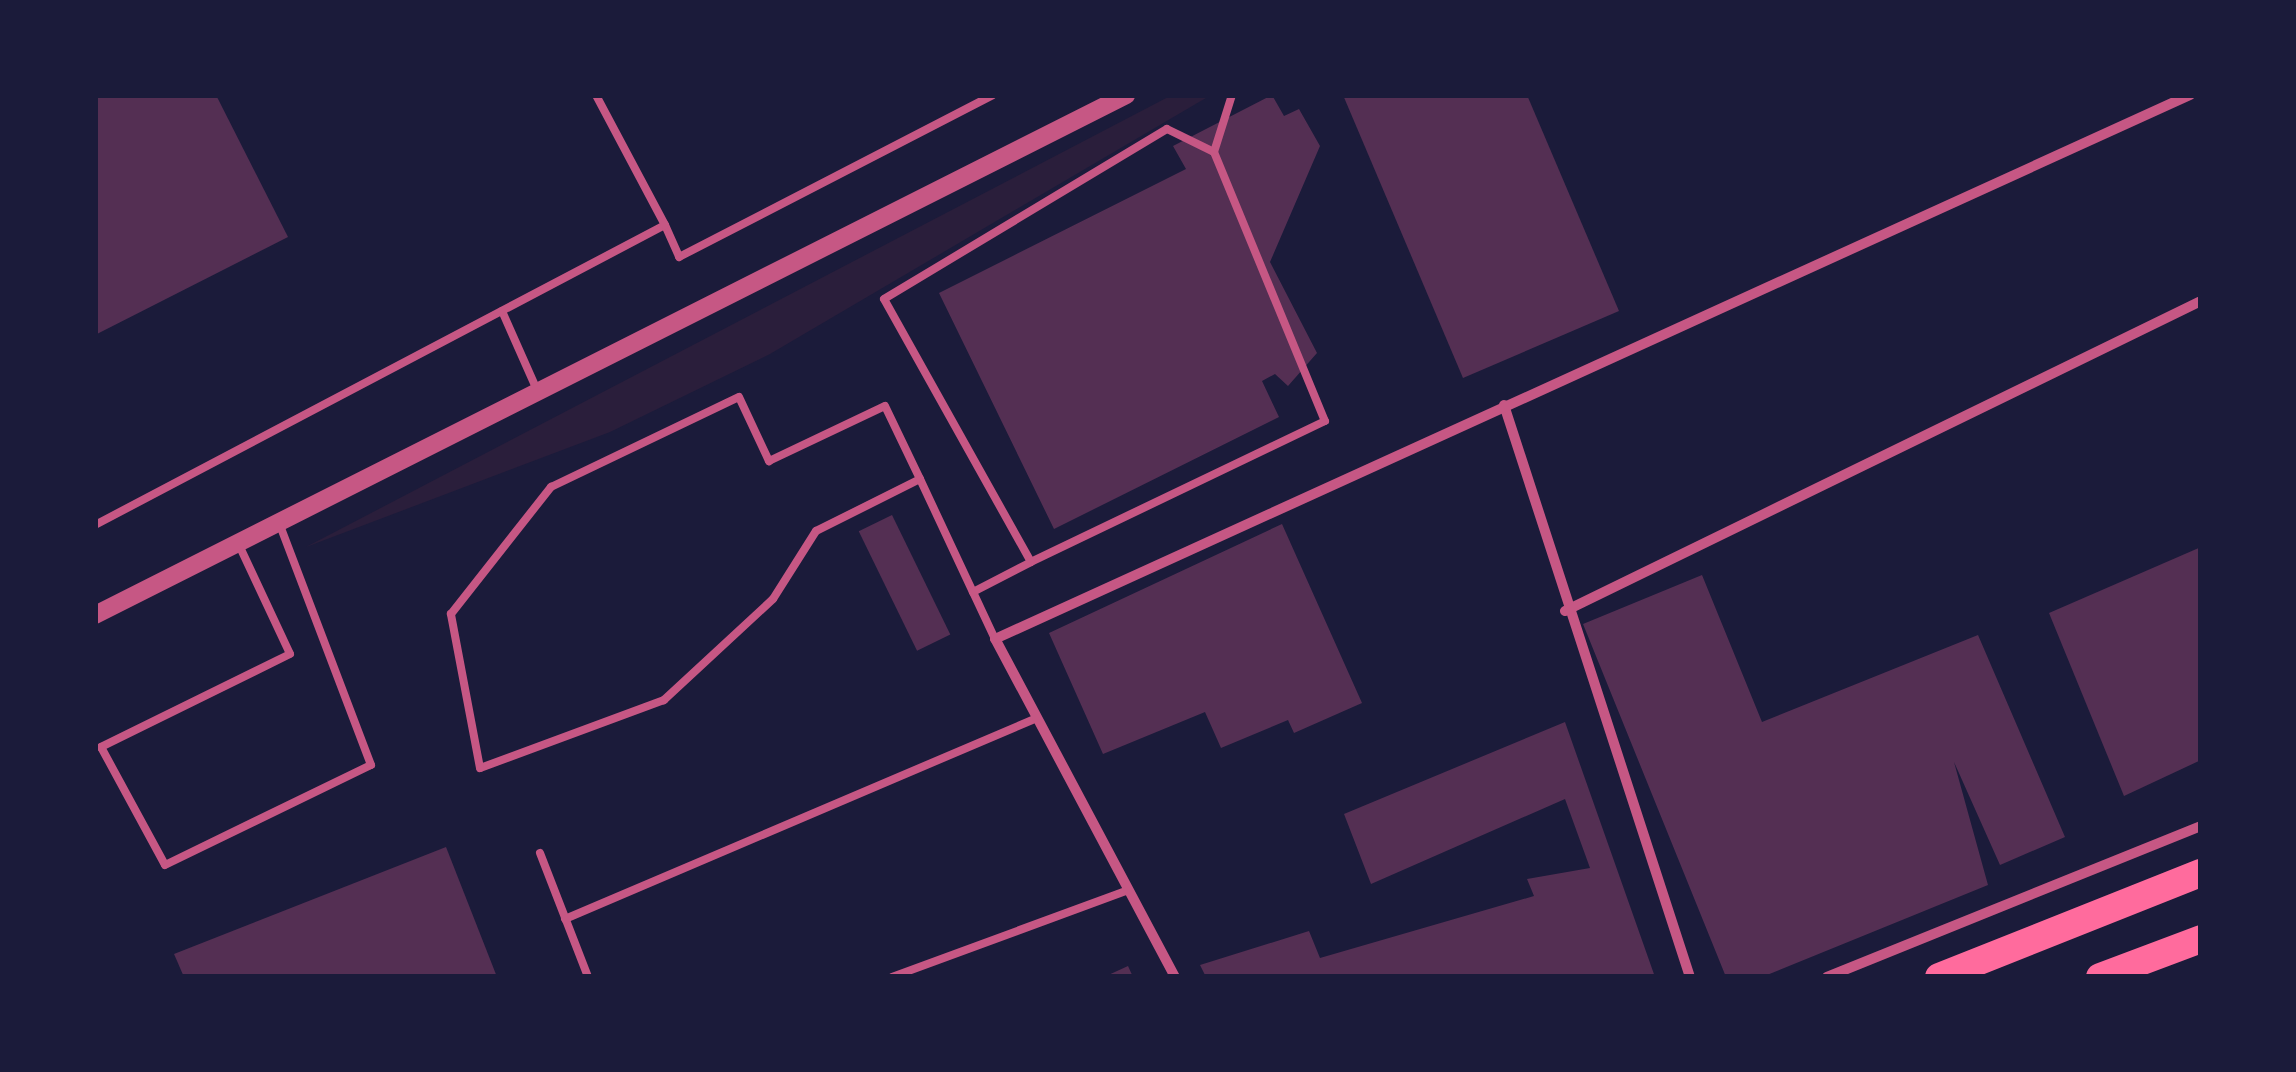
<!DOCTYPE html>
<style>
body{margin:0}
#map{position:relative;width:2296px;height:1072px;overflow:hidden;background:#1b1b3a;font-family:Mulish,sans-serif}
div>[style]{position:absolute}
.green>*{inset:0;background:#2a1e3b}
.building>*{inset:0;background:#542f53;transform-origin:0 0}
.service>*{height:8px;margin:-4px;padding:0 4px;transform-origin:4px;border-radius:4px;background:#c65784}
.minor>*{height:10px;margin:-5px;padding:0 5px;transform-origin:5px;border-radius:5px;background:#c65784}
.tertiary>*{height:18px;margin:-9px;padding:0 9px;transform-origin:9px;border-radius:9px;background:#c65784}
.trunk>*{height:28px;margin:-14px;padding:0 14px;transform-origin:14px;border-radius:14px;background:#ff6b9d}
span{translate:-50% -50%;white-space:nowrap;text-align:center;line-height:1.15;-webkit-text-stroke:8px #1b1b3a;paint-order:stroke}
.frame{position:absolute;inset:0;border:98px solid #1b1b3a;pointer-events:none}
</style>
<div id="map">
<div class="green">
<i style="clip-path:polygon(1172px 95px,1211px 95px,770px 354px,610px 432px,306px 547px)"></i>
</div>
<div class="building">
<i style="clip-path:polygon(95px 95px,216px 95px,288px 237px,95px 335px)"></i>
<i style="clip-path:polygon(1272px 95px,1284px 116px,1299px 109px,1320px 146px,1270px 262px,1317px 353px,1288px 386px,1275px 374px,1262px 381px,1279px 417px,1054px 529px,939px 293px,1186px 169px,1173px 146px)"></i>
<i style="clip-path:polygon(1343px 95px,1527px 95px,1619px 311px,1463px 378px)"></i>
<i style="left:892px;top:515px;width:133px;height:37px;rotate:64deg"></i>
<i style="clip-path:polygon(1282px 524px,1362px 703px,1294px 733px,1288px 720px,1221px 748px,1205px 712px,1103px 754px,1049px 633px)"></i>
<i style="clip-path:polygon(2201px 547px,2201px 760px,2124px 796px,2049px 613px)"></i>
<i style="clip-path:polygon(1702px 575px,1762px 722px,1978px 635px,2065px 837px,2000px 865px,1954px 762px,1988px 885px,1762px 977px,1726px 977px,1583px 624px)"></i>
<i style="clip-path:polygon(1565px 722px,1655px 977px,1206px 977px,1200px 965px,1309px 931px,1320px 958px,1534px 896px,1527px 879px,1590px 868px,1565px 799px,1371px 884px,1344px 814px)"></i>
<i style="clip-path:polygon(446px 847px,497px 977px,184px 977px,174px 954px)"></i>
<i style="clip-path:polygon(1128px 966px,1133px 977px,1104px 977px)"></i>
</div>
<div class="service">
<i style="left:1167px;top:129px;width:52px;rotate:26.1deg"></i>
<i style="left:1214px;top:152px;width:291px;rotate:67.6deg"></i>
<i style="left:1325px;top:421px;width:326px;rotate:154.4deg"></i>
<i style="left:1031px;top:562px;width:301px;rotate:-119.2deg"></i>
<i style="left:884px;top:299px;width:330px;rotate:-31deg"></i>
<i style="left:1214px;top:152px;width:60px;rotate:-72.5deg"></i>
<i style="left:665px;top:225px;width:35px;rotate:66deg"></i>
<i style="left:679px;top:257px;width:353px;rotate:-27.3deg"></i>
<i style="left:502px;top:311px;width:86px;rotate:66.1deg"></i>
<i style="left:920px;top:479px;width:116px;rotate:153.4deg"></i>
<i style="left:816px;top:531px;width:80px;rotate:122.3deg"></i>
<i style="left:773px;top:599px;width:149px;rotate:137.2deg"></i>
<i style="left:664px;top:700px;width:196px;rotate:159.7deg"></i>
<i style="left:480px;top:768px;width:157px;rotate:-100.7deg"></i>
<i style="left:451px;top:614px;width:162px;rotate:-51.8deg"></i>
<i style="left:551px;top:487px;width:208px;rotate:-25.6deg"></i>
<i style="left:739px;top:397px;width:71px;rotate:64.9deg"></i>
<i style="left:769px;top:461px;width:128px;rotate:-25.4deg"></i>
<i style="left:885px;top:406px;width:81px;rotate:64.4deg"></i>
<i style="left:920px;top:479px;width:125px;rotate:64.9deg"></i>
<i style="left:973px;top:592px;width:52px;rotate:64.9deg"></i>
<i style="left:95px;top:525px;width:644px;rotate:-27.76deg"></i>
<i style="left:665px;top:225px;width:147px;rotate:-118deg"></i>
<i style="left:239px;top:545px;width:120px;rotate:64.9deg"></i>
<i style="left:290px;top:654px;width:211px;rotate:153.8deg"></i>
<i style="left:101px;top:747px;width:134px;rotate:61.5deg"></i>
<i style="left:165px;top:865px;width:229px;rotate:-25.9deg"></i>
<i style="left:371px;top:765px;width:256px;rotate:-110.8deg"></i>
<i style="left:973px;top:592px;width:65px;rotate:-27.3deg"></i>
<i style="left:540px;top:853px;width:133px;rotate:68.8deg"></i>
<i style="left:565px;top:919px;width:513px;rotate:-23.07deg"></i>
<i style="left:892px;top:977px;width:252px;rotate:-20.2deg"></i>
</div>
<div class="minor">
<i style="left:1504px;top:405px;width:601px;rotate:71.99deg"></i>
<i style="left:1565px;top:611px;width:708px;rotate:-25.99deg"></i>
<i style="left:1175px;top:977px;width:383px;rotate:-118deg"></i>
<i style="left:995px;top:639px;width:1313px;rotate:-24.48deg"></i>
<i style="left:1827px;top:977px;width:403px;rotate:-22deg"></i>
</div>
<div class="tertiary">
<i style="left:95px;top:615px;width:1155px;rotate:-26.76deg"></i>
</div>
<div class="trunk">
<i style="left:1939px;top:977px;width:282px;rotate:-21.7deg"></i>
<i style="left:2100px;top:977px;width:108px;rotate:-20.6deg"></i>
</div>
<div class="frame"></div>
</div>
